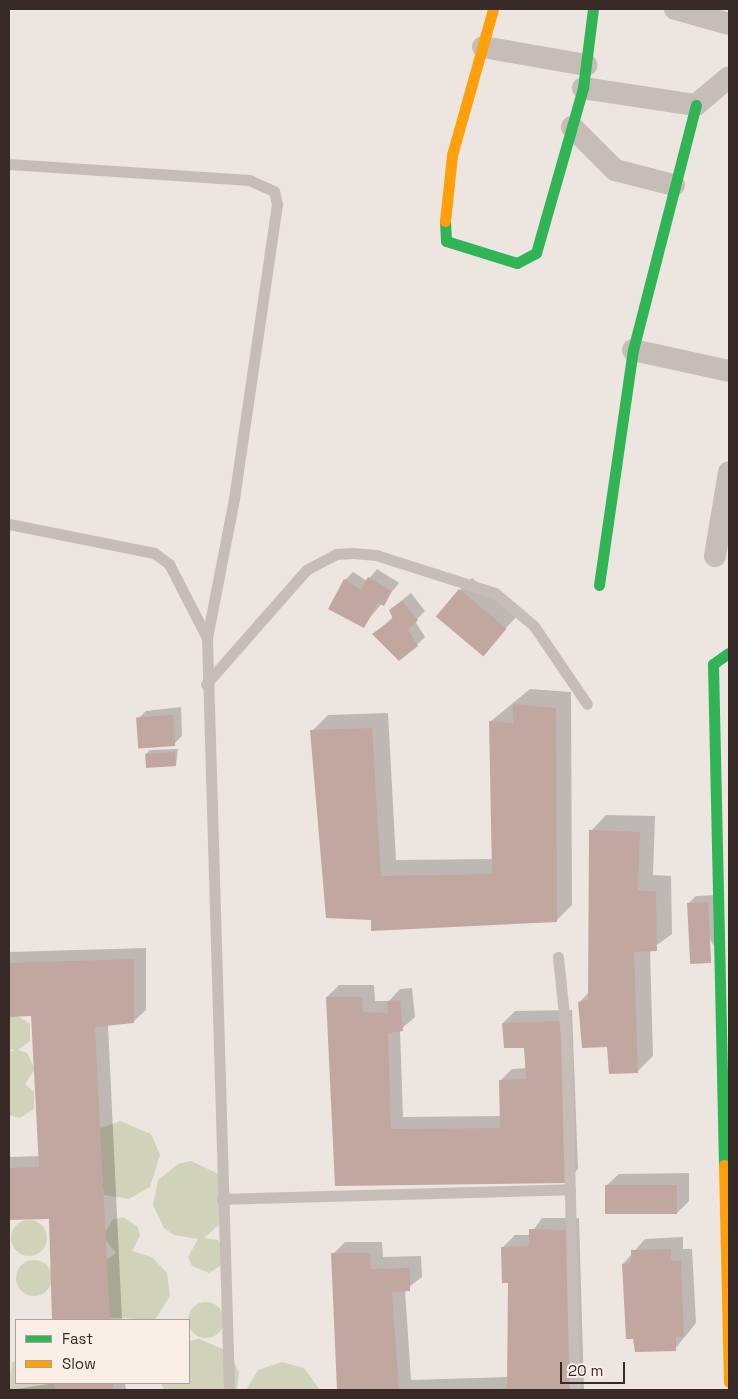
<!DOCTYPE html>
<style>
body{margin:0}
#map{position:relative;width:738px;height:1399px;overflow:hidden;background:#ede6e0;font-family:"Space Grotesk",sans-serif}
div>[style]{position:absolute}
.green>*{inset:0;background:#d0d2b9}
.round{border-radius:50%}
.shadow>*{inset:0;background:#0003}
.building>*{inset:0;background:#c2a7a0;transform-origin:0 0}
.lane>*{height:11px;margin:-5.5px;padding:0 5.5px;transform-origin:5.5px;border-radius:5.5px;background:#c6bdb8}
.street>*{height:22px;margin:-11px;padding:0 11px;transform-origin:11px;border-radius:11px;background:#c6bdb8}
.fast>*{height:11px;margin:-5.5px;padding:0 5.5px;transform-origin:5.5px;border-radius:5.5px;background:#30b455}
.slow>*{height:11px;margin:-5.5px;padding:0 5.5px;transform-origin:5.5px;border-radius:5.5px;background:#ff9f0a}
span{translate:-50% -50%;white-space:nowrap;text-align:center;line-height:1.15;-webkit-text-stroke:5px #faefe6;paint-order:stroke}
.frame{position:absolute;inset:0;border:10px solid #372a27;pointer-events:none}
.legend{position:absolute;left:15px;top:1319px;width:175px;height:65px;box-sizing:border-box;background:#faefe6;border:1px solid #aca09a;margin:0;padding:6px 9px;list-style:none;font-size:15px;color:#372a27}
.legend li{display:flex;align-items:center;gap:10px;height:25px}
.legend b{width:25px;border:1px solid #aca09a}
.scale{position:absolute;left:560px;top:1362px;width:65px;height:22px;box-sizing:border-box;border:2px solid #372a27;border-top:0;padding-left:6px;font-size:15px;line-height:18px;white-space:nowrap;color:#372a27;-webkit-text-stroke:4px #faefe6;paint-order:stroke}
</style>
<div id="map">
<div class="green">
<i style="clip-path:polygon(15px 1014px,30px 1024px,30px 1041px,18px 1050px,27px 1053px,35px 1069px,25px 1084px,34px 1092px,34px 1109px,20px 1118px,9px 1115px,9px 1052px,15px 1050px,9px 1049px,9px 1015px)"></i>
<i style="clip-path:polygon(120px 1121px,151px 1134px,160px 1155px,150px 1187px,129px 1199px,104px 1195px,96px 1130px)"></i>
<i style="clip-path:polygon(191px 1161px,221px 1175px,231px 1195px,227px 1218px,204px 1238px,218px 1240px,223px 1247px,223px 1264px,209px 1273px,192px 1266px,188px 1257px,198px 1239px,174px 1235px,164px 1228px,153px 1205px,158px 1180px,178px 1164px)"></i>
<i style="clip-path:polygon(123px 1217px,138px 1227px,140px 1236px,132px 1251px,152px 1257px,167px 1273px,170px 1296px,155px 1320px,103px 1317px,106px 1260px,116px 1253px,103px 1237px,112px 1220px)"></i>
<i class="round" style="left:11px;top:1220px;width:36px;height:36px"></i>
<i class="round" style="left:16px;top:1260px;width:36px;height:36px"></i>
<i class="round" style="left:188px;top:1302px;width:36px;height:36px"></i>
<i style="clip-path:polygon(199px 1339px,230px 1352px,239px 1373px,237px 1390px,164px 1390px,161px 1383px,189px 1383px,189px 1341px)"></i>
<i style="clip-path:polygon(12px 1361px,16px 1363px,16px 1383px,62px 1383px,61px 1390px,9px 1390px)"></i>
<i style="clip-path:polygon(282px 1362px,304px 1368px,320px 1390px,246px 1390px,258px 1370px)"></i>
</div>
<div class="shadow">
<i style="clip-path:polygon(377px 569px,399px 583px,363px 626px,345px 580px,353px 572px,367px 581px)"></i>
<i style="clip-path:polygon(472px 578px,517px 616px,494px 641px,460px 590px)"></i>
<i style="clip-path:polygon(411px 593px,425px 611px,415px 621px,425px 637px,417px 645px,374px 634px,393px 617px,390px 610px)"></i>
<i style="clip-path:polygon(530px 689px,571px 692px,572px 905px,557px 920px,372px 919px,312px 731px,328px 715px,388px 713px,396px 860px,493px 859px,491px 721px)"></i>
<i style="clip-path:polygon(181px 707px,182px 736px,174px 744px,138px 719px,146px 711px)"></i>
<i style="clip-path:polygon(178px 749px,176px 765px,146px 754px,150px 750px)"></i>
<i style="clip-path:polygon(606px 815px,655px 816px,653px 875px,671px 876px,672px 934px,650px 950px,653px 1056px,638px 1071px,608px 1046px,579px 1003px,589px 992px,591px 831px)"></i>
<i style="clip-path:polygon(716px 895px,719px 954px,688px 904px,696px 896px)"></i>
<i style="clip-path:polygon(146px 948px,146px 1010px,133px 1022px,108px 1025px,122px 1320px,53px 1320px,50px 1218px,9px 1219px,9px 1157px,40px 1156px,33px 1015px,9px 1015px,9px 952px)"></i>
<i style="clip-path:polygon(339px 985px,374px 985px,375px 1001px,389px 1001px,400px 989px,412px 988px,415px 1017px,400px 1030px,403px 1117px,501px 1116px,500px 1081px,512px 1069px,527px 1068px,525px 1047px,503px 1023px,515px 1011px,572px 1010px,578px 1169px,566px 1182px,336px 1185px,327px 997px)"></i>
<i style="clip-path:polygon(689px 1173px,689px 1201px,677px 1213px,606px 1186px,619px 1174px)"></i>
<i style="clip-path:polygon(542px 1218px,579px 1218px,584px 1390px,338px 1390px,333px 1254px,345px 1242px,382px 1242px,383px 1257px,421px 1256px,422px 1277px,405px 1290px,411px 1380px,508px 1377px,510px 1282px,503px 1247px,515px 1235px,530px 1235px)"></i>
<i style="clip-path:polygon(683px 1237px,683px 1249px,692px 1249px,696px 1323px,675px 1349px,623px 1264px,645px 1239px)"></i>
<i style="clip-path:polygon(55px 1383px,125px 1383px,126px 1390px,9px 1390px)"></i>
</div>
<div class="building">
<i style="clip-path:polygon(368px 577px,392px 591px,384px 606px,378px 603px,364px 628px,328px 609px,344px 579px,361px 590px)"></i>
<i style="left:459px;top:589px;width:62px;height:36px;rotate:40deg"></i>
<i style="clip-path:polygon(402px 601px,418px 620px,408px 630px,418px 646px,399px 661px,372px 634px,393px 619px,389px 610px)"></i>
<i style="clip-path:polygon(513px 704px,556px 708px,557px 922px,371px 931px,371px 920px,326px 918px,310px 730px,372px 728px,381px 876px,492px 874px,489px 721px,513px 723px)"></i>
<i style="left:173px;top:715px;width:31px;height:37px;rotate:86deg"></i>
<i style="left:175px;top:752px;width:14px;height:30px;rotate:86deg"></i>
<i style="clip-path:polygon(589px 830px,640px 832px,638px 890px,656px 892px,657px 951px,634px 952px,638px 1073px,609px 1074px,607px 1047px,582px 1048px,578px 1002px,588px 1000px)"></i>
<i style="left:708px;top:902px;width:61px;height:21px;rotate:87deg"></i>
<i style="clip-path:polygon(134px 959px,134px 1023px,95px 1027px,110px 1320px,52px 1320px,49px 1219px,9px 1220px,9px 1168px,39px 1167px,31px 1016px,9px 1017px,9px 963px)"></i>
<i style="clip-path:polygon(326px 997px,362px 997px,363px 1012px,388px 1013px,387px 1001px,400px 1000px,403px 1031px,388px 1033px,391px 1129px,500px 1128px,499px 1080px,526px 1079px,524px 1048px,504px 1048px,502px 1023px,560px 1021px,567px 1183px,335px 1186px)"></i>
<i style="left:677px;top:1185px;width:29px;height:72px;rotate:90deg"></i>
<i style="clip-path:polygon(529px 1229px,568px 1230px,572px 1390px,485px 1390px,507px 1388px,508px 1283px,502px 1283px,501px 1247px,529px 1246px)"></i>
<i style="clip-path:polygon(671px 1249px,671px 1261px,681px 1261px,684px 1337px,676px 1336px,676px 1351px,635px 1352px,633px 1339px,626px 1339px,622px 1264px,631px 1263px,631px 1250px)"></i>
<i style="clip-path:polygon(331px 1253px,370px 1253px,371px 1269px,410px 1268px,410px 1291px,392px 1292px,399px 1390px,337px 1390px)"></i>
<i style="left:54px;top:1383px;width:59px;height:7px"></i>
</div>
<div class="lane">
<i style="left:9px;top:164px;width:241px;rotate:3.8deg"></i>
<i style="left:249px;top:180px;width:27px;rotate:24deg"></i>
<i style="left:274px;top:191px;width:13px;rotate:77deg"></i>
<i style="left:277px;top:204px;width:298px;rotate:98.3deg"></i>
<i style="left:234px;top:499px;width:142px;rotate:101deg"></i>
<i style="left:207px;top:638px;width:752px;rotate:88.32deg"></i>
<i style="left:9px;top:524px;width:148px;rotate:11.3deg"></i>
<i style="left:154px;top:553px;width:19px;rotate:36deg"></i>
<i style="left:169px;top:564px;width:83px;rotate:62.8deg"></i>
<i style="left:206px;top:684px;width:152px;rotate:-48.7deg"></i>
<i style="left:306px;top:570px;width:34px;rotate:-28deg"></i>
<i style="left:336px;top:554px;width:17px;rotate:-3deg"></i>
<i style="left:353px;top:553px;width:23px;rotate:5deg"></i>
<i style="left:376px;top:555px;width:125px;rotate:17.7deg"></i>
<i style="left:495px;top:593px;width:51px;rotate:40.2deg"></i>
<i style="left:534px;top:626px;width:94px;rotate:55.8deg"></i>
<i style="left:558px;top:957px;width:77px;rotate:84.1deg"></i>
<i style="left:566px;top:1034px;width:356px;rotate:88.6deg"></i>
<i style="left:222px;top:1199px;width:348px;rotate:-1.6deg"></i>
</div>
<div class="street">
<i style="left:675px;top:9px;width:56px;rotate:15.5deg"></i>
<i style="left:483px;top:47px;width:105px;rotate:9.9deg"></i>
<i style="left:583px;top:88px;width:114px;rotate:8.6deg"></i>
<i style="left:696px;top:105px;width:43px;rotate:-40.3deg"></i>
<i style="left:572px;top:127px;width:61px;rotate:45deg"></i>
<i style="left:615px;top:170px;width:61px;rotate:14.3deg"></i>
<i style="left:633px;top:350px;width:98px;rotate:12.3deg"></i>
<i style="left:715px;top:556px;width:85px;rotate:-80.5deg"></i>
</div>
<div class="fast">
<i style="left:445px;top:221px;width:20px;rotate:87deg"></i>
<i style="left:446px;top:241px;width:74px;rotate:17.2deg"></i>
<i style="left:517px;top:263px;width:21px;rotate:-28deg"></i>
<i style="left:536px;top:253px;width:172px;rotate:-74.1deg"></i>
<i style="left:583px;top:88px;width:80px;rotate:-82.8deg"></i>
<i style="left:599px;top:585px;width:237px;rotate:-81.8deg"></i>
<i style="left:633px;top:350px;width:253px;rotate:-75.6deg"></i>
<i style="left:724px;top:1165px;width:501px;rotate:-91.26deg"></i>
<i style="left:713px;top:664px;width:19px;rotate:-35deg"></i>
</div>
<div class="slow">
<i style="left:445px;top:221px;width:66px;rotate:-83.9deg"></i>
<i style="left:452px;top:155px;width:152px;rotate:-74.3deg"></i>
<i style="left:724px;top:1165px;width:217px;rotate:88.7deg"></i>
</div>
<div class="frame"></div>
<ul class="legend">
<li><b style="height:6px;background:#30b455"></b>Fast</li>
<li><b style="height:6px;background:#ff9f0a"></b>Slow</li>
</ul>
<div class="scale">20 m</div>
</div>
